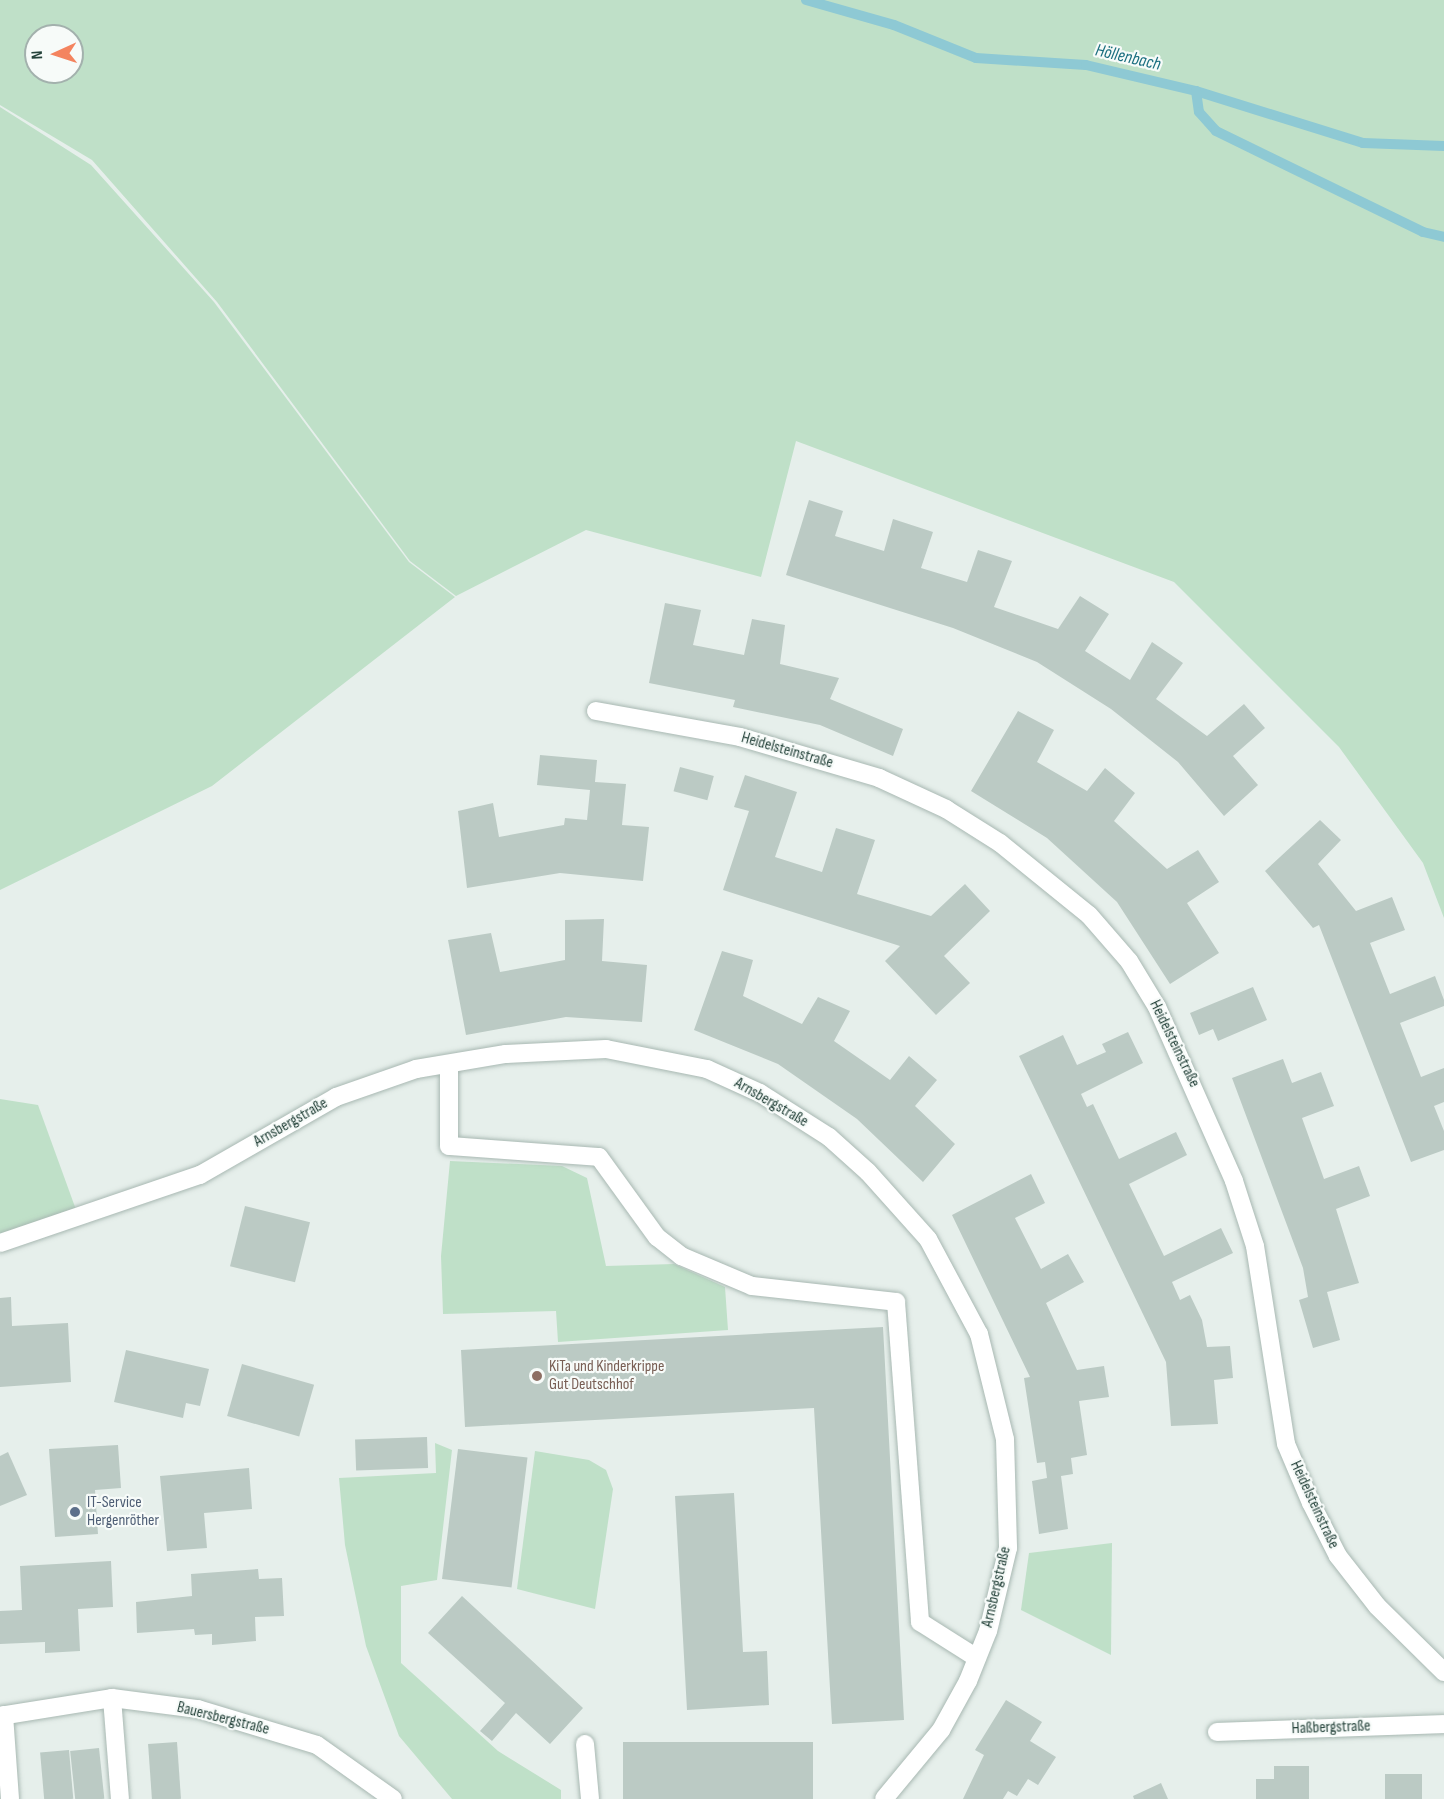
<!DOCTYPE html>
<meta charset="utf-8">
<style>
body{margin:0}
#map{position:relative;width:1444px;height:1799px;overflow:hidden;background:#e6efeb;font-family:"Sofia Sans Condensed",sans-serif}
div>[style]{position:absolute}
.green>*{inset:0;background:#bfe0c8}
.stream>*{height:10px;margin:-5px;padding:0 5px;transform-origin:5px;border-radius:5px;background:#8ec9d4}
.building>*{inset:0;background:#bbcac4;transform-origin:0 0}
.roads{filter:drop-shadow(0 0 2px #a8b8b2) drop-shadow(0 0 2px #a8b8b2)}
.minor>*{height:18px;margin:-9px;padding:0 9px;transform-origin:9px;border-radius:9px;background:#fff}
.dots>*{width:16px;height:16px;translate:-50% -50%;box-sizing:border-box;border:3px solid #f7fbf9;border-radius:50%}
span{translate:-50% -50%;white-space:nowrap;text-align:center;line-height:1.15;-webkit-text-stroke:4.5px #f7fbf9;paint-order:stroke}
.street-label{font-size:16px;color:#24423a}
.education-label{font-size:16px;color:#785e54}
.left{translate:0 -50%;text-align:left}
.service-label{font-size:16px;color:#4e5e75}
.water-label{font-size:18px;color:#1c6f80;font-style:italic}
.north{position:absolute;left:24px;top:24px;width:60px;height:60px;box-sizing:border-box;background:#f7fbf9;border:2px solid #a3b1ad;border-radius:50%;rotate:267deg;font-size:16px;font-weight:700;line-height:24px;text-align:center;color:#24423a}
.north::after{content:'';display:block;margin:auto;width:21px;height:27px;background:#f4845f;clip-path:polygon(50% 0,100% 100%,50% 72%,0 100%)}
</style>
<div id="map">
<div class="green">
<i style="clip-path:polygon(evenodd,0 0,1444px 0,1444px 918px,1423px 863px,1339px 747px,1174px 582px,796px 441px,761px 577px,586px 530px,456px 596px,410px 561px,217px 302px,92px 160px,0 105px,0 0,36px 36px,72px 36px,72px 72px,36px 72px,36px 36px)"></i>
<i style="clip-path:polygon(0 107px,91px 165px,214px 302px,409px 562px,455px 597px,212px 786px,0 890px)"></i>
<i style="clip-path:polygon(0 1099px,38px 1105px,79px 1218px,0 1241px)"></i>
<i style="clip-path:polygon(450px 1161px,562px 1166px,587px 1178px,606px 1266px,674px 1264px,725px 1287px,728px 1330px,558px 1342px,556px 1311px,443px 1314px,441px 1256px)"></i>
<i style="clip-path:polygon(435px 1443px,452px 1450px,437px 1580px,401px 1586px,401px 1663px,498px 1751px,561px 1790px,561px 1799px,452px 1799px,399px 1736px,366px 1646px,345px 1545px,339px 1478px,436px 1473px)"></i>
<i style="clip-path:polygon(535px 1451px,589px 1460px,606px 1470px,613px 1489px,595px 1609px,517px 1589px)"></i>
<i style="clip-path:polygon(1112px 1543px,1111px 1655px,1021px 1610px,1029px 1553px)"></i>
</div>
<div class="stream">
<i style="left:806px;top:0;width:91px;rotate:15.9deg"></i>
<i style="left:894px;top:25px;width:88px;rotate:21.9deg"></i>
<i style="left:976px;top:58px;width:110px;rotate:3.6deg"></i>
<i style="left:1086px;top:65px;width:113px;rotate:13.3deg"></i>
<i style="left:1196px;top:91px;width:175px;rotate:17.3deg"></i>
<i style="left:1363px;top:143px;width:81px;rotate:2.1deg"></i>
<i style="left:1196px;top:91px;width:21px;rotate:82deg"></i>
<i style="left:1199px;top:112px;width:25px;rotate:48deg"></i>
<i style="left:1216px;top:131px;width:230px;rotate:26deg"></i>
<i style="left:1423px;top:232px;width:22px;rotate:13deg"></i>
</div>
<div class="building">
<i style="clip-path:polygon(809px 500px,843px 511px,835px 536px,884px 551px,893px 519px,933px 532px,921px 568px,967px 582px,978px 550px,1012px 561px,994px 607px,1058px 629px,1080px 596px,1109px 614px,1085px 651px,1130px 680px,1152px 642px,1183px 663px,1156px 699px,1207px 736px,1244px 704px,1265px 728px,1233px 756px,1258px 785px,1224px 816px,1178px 762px,1111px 709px,1037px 662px,953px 628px,786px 575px)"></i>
<i style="clip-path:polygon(665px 603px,701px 610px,693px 645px,744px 655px,752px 619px,785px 625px,780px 664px,839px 678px,830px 699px,903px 729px,893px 756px,820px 725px,733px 707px,735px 700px,649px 683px)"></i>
<i style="clip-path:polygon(1018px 711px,1054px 730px,1037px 762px,1087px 791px,1105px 768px,1135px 793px,1114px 821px,1167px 869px,1198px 850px,1219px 882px,1187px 903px,1219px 953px,1170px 984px,1117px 902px,1047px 838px,971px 791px)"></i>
<i style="clip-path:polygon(540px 755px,597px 760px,595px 782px,626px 784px,622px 825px,649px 827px,643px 881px,560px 873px,467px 888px,458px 811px,493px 803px,499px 837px,564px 825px,565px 818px,587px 820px,590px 790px,537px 785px)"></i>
<i style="left:680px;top:767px;width:35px;height:25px;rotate:15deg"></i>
<i style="clip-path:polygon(745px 775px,797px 792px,775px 857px,822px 872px,836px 828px,875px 840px,857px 894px,931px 916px,965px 884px,990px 911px,944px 956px,970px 983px,936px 1015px,885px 961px,900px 946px,723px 890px,749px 811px,734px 807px)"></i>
<i style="clip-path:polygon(1320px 820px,1341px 840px,1318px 864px,1356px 911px,1392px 897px,1405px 930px,1370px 943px,1390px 994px,1435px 976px,1444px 1000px,1444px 1006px,1400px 1023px,1421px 1077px,1444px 1068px,1444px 1102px,1434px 1106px,1444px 1131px,1444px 1150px,1411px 1162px,1319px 925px,1313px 928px,1265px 871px)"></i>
<i style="clip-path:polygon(604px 919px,602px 961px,647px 965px,642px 1022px,566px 1017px,466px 1035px,448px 940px,491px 933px,500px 972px,565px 960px,565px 920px)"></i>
<i style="clip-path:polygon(722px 951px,753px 960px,743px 996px,802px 1024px,818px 997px,850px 1011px,834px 1041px,890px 1080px,909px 1056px,937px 1080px,915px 1106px,955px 1144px,923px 1182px,857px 1119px,778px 1064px,694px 1030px)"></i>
<i style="clip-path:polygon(1253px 987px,1267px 1020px,1218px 1041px,1213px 1029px,1199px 1035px,1190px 1013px)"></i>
<i style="clip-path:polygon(1128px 1032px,1143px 1063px,1081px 1094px,1087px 1107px,1093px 1104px,1119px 1159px,1176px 1132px,1187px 1155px,1129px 1184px,1164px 1256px,1221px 1228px,1233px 1253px,1172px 1282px,1180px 1300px,1190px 1295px,1202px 1320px,1207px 1347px,1230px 1346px,1233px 1378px,1214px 1380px,1218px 1424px,1171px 1426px,1166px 1362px,1019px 1056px,1063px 1035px,1077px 1065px,1106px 1052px,1102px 1044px)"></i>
<i style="clip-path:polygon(1283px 1059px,1292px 1083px,1321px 1072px,1334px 1106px,1302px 1118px,1324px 1179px,1359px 1166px,1370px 1196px,1336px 1209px,1359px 1283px,1327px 1292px,1340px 1340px,1313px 1348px,1299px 1300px,1308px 1297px,1303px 1268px,1232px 1078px)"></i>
<i style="clip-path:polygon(1031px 1174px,1045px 1203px,1015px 1218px,1041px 1269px,1068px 1254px,1084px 1282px,1046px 1303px,1077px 1370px,1104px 1366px,1109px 1397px,1079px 1401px,1087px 1455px,1071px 1458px,1073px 1474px,1061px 1476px,1068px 1529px,1039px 1534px,1032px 1481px,1047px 1478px,1045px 1462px,1037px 1463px,1024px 1378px,1030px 1377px,952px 1215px)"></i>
<i style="left:245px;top:1206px;width:67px;height:62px;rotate:14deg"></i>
<i style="clip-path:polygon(11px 1297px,12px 1326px,68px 1323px,71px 1382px,0 1387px,0 1298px)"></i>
<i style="clip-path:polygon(883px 1327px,904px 1720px,832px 1724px,814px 1408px,465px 1427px,461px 1350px)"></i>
<i style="clip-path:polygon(126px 1350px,209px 1369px,200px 1406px,186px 1403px,183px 1418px,114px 1402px)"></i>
<i style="left:242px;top:1364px;width:75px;height:54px;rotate:16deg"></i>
<i style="left:427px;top:1437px;width:31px;height:72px;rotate:88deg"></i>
<i style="clip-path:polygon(118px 1445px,121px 1488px,95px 1490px,98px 1534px,55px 1537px,49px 1449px)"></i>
<i style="left:458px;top:1449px;width:70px;height:131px;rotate:7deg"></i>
<i style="clip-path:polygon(8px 1452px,27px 1495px,0 1506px,0 1456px)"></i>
<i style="clip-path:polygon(249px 1468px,252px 1509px,204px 1513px,207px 1548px,167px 1551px,160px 1476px)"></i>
<i style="clip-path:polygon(734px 1493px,743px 1652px,767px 1651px,769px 1705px,687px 1710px,675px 1496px)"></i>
<i style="clip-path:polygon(111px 1561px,113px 1607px,78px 1609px,80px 1651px,45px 1653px,45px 1642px,0 1644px,0 1611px,22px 1610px,20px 1566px)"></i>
<i style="clip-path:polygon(258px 1569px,259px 1579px,282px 1578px,284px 1616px,255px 1617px,256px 1641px,212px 1645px,212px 1634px,195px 1635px,194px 1629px,137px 1633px,136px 1602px,192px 1596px,191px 1574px)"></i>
<i style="clip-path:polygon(462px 1596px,583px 1708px,550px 1744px,516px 1713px,492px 1741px,480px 1731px,505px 1703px,428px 1633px)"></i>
<i style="clip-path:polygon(1006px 1700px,1042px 1722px,1030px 1741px,1056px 1757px,1038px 1785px,1028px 1779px,1017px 1796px,1008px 1791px,1003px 1799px,963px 1799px,984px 1755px,975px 1750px)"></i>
<i style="left:177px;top:1742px;width:57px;height:29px;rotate:86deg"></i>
<i style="left:623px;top:1742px;width:190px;height:57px"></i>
<i style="left:99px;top:1748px;width:51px;height:29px;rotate:84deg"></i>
<i style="left:69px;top:1750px;width:49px;height:29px;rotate:85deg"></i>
<i style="clip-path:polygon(1274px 1766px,1309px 1766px,1309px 1799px,1256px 1799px,1256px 1779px,1274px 1779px)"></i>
<i style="left:1385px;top:1774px;width:37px;height:25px"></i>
<i style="clip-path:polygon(1161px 1783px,1168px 1799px,1134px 1799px,1133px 1796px)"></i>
</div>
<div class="roads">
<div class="minor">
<i style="left:596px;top:711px;width:146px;rotate:10.2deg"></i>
<i style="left:740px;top:737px;width:145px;rotate:16.4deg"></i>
<i style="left:879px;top:778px;width:74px;rotate:24.8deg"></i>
<i style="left:946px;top:809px;width:64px;rotate:32.2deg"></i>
<i style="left:1000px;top:843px;width:114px;rotate:39deg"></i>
<i style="left:1089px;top:915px;width:61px;rotate:49deg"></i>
<i style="left:1129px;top:961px;width:54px;rotate:58.7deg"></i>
<i style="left:1157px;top:1007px;width:190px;rotate:66.1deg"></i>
<i style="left:1234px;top:1181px;width:68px;rotate:72.1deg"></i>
<i style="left:1255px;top:1246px;width:200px;rotate:81.1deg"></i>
<i style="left:1286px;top:1444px;width:64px;rotate:67deg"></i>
<i style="left:1311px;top:1503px;width:59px;rotate:63deg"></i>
<i style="left:1338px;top:1556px;width:63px;rotate:52deg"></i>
<i style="left:1377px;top:1606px;width:94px;rotate:44.6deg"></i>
<i style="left:449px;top:1064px;width:82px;rotate:90deg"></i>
<i style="left:449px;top:1146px;width:150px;rotate:4.2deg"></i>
<i style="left:599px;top:1157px;width:99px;rotate:54.1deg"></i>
<i style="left:657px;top:1237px;width:31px;rotate:38deg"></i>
<i style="left:681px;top:1256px;width:77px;rotate:22.9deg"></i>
<i style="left:752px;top:1286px;width:145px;rotate:6.3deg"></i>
<i style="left:896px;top:1302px;width:321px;rotate:85.7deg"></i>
<i style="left:920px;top:1622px;width:67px;rotate:32.3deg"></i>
<i style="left:0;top:1243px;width:211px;rotate:-18.8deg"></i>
<i style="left:200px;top:1175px;width:157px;rotate:-29.8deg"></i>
<i style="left:336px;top:1097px;width:85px;rotate:-19.3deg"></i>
<i style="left:416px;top:1069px;width:91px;rotate:-9.5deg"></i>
<i style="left:506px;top:1054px;width:100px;rotate:-2.9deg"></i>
<i style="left:606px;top:1049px;width:103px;rotate:11.2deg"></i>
<i style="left:707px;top:1069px;width:58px;rotate:24.4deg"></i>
<i style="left:760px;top:1093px;width:82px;rotate:32.5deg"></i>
<i style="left:829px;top:1137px;width:52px;rotate:41.9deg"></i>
<i style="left:868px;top:1172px;width:90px;rotate:48.2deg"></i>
<i style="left:928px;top:1239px;width:108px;rotate:61.8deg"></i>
<i style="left:979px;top:1334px;width:108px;rotate:76.1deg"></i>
<i style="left:1005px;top:1439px;width:109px;rotate:88.4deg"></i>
<i style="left:1008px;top:1548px;width:85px;rotate:103.5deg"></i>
<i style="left:988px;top:1631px;width:54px;rotate:111.8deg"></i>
<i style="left:968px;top:1681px;width:56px;rotate:118.9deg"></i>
<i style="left:941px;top:1730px;width:89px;rotate:129.6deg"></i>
<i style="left:112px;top:1698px;width:101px;rotate:85.5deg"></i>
<i style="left:4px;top:1715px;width:84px;rotate:85.9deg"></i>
<i style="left:0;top:1716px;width:113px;rotate:-9.1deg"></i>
<i style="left:112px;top:1698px;width:87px;rotate:7.3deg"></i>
<i style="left:198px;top:1709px;width:124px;rotate:16.8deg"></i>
<i style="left:317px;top:1745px;width:93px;rotate:35.4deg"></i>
<i style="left:1217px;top:1732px;width:227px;rotate:-2deg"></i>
<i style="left:585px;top:1744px;width:55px;rotate:84.8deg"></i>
</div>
</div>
<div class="dots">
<i style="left:537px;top:1376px;background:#8d6e63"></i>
<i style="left:75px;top:1512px;background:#5c6f8a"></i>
</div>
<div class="street-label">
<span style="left:787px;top:751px;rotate:16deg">Heidelsteinstraße</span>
<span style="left:1174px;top:1044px;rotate:64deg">Heidelsteinstraße</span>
<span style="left:771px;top:1103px;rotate:30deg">Arnsbergstraße</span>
<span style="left:291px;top:1123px;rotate:-30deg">Arnsbergstraße</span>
<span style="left:1314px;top:1505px;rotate:65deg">Heidelsteinstraße</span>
<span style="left:997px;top:1587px;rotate:-77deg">Arnsbergstraße</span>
<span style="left:223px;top:1719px;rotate:14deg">Bauersbergstraße</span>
<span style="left:1331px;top:1728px;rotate:-2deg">Haßbergstraße</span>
</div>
<div class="education-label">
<span class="left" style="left:549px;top:1376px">KiTa und Kinderkrippe<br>Gut Deutschhof</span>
</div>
<div class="service-label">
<span class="left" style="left:87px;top:1512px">IT-Service<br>Hergenröther</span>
</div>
<div class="water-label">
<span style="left:1128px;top:58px;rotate:13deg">Höllenbach</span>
</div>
<div class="north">N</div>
</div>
